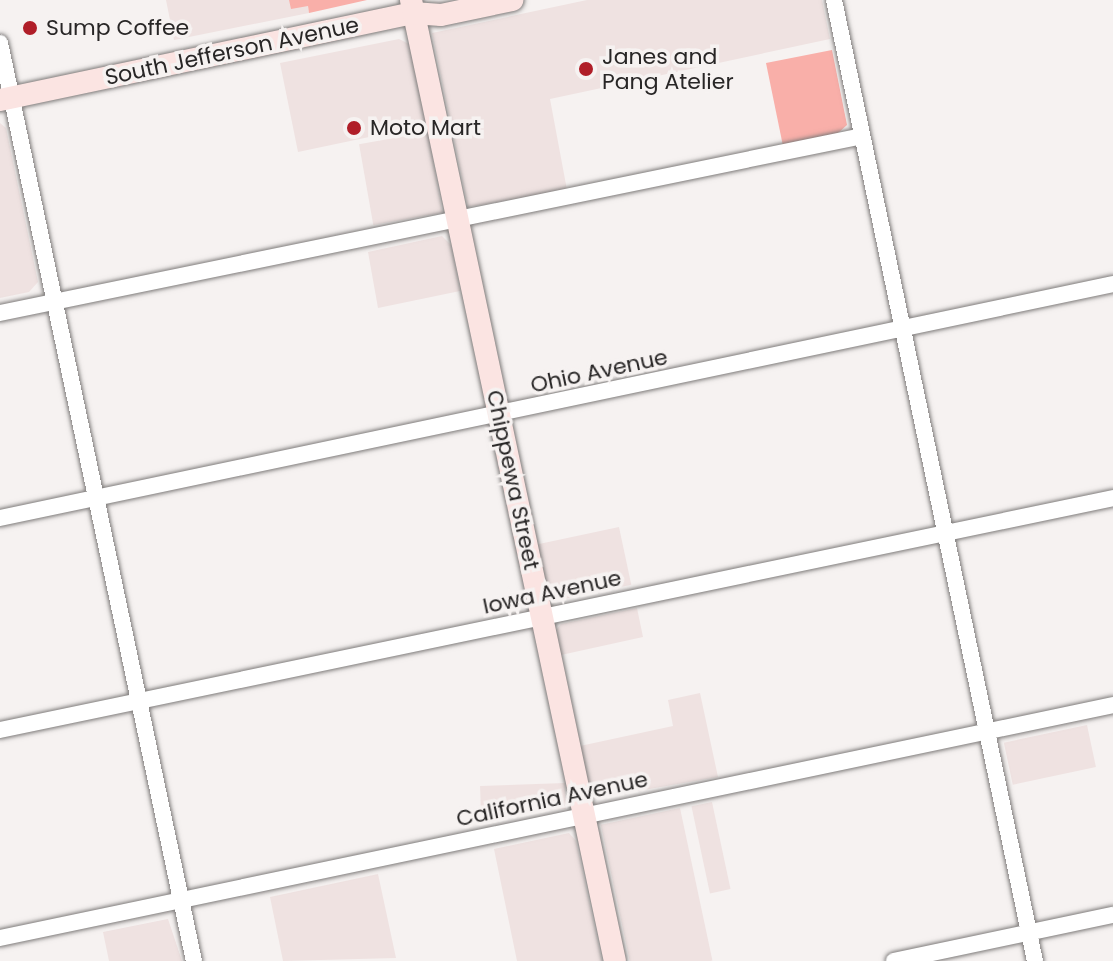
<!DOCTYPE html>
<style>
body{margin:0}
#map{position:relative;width:1113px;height:961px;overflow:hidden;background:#f6f2f1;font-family:Poppins,sans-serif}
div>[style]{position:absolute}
.built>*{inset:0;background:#efe2e1;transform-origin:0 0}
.green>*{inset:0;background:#f9afa9}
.roads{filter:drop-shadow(0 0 2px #7f7c7b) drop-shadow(0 0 2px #7f7c7b)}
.minor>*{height:16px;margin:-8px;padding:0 8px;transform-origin:8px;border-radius:8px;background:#fff}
.secondary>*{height:22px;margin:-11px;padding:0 11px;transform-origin:11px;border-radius:11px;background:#fbe4e2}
.dots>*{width:22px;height:22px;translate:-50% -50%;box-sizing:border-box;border:4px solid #f6f2f1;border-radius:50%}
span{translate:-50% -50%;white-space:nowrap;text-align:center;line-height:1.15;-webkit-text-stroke:7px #f6f2f1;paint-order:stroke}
.poi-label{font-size:22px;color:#282626}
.left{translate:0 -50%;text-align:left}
.street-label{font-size:22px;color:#282626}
</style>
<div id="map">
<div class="built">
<i style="clip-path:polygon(166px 0,307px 0,309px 13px,174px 40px)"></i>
<i style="clip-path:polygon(587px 0,822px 0,830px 39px,550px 99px,567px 190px,468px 207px,432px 33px)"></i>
<i style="clip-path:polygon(399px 39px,409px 44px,426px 125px,298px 152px,280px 63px)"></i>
<i style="clip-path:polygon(0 123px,6px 128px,38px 282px,29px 292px,0 298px)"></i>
<i style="left:428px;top:132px;width:82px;height:70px;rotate:80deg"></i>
<i style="clip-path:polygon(442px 236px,451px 245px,460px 291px,378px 308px,368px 252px)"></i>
<i style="left:619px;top:527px;width:59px;height:83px;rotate:78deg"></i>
<i style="clip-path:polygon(637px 608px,643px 637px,561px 655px,556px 630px,561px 624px)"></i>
<i style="clip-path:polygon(700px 693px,718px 777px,592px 799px,580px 746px,673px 726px,668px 700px)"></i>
<i style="left:1087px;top:725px;width:43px;height:85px;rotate:78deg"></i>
<i style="left:565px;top:783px;width:26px;height:85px;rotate:88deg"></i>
<i style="left:712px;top:802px;width:89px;height:21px;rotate:78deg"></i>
<i style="left:680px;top:808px;width:156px;height:81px;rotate:78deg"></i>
<i style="clip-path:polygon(569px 833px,576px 841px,602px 961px,517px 961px,494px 849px)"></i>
<i style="clip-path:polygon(378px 874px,396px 958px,283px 961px,270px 897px)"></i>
<i style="clip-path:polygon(168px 919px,182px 961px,109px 961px,103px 932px)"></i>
</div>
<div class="green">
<i style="clip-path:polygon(289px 0,367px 0,309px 13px,308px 6px,291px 9px)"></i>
<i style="clip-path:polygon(832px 50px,847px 125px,837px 134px,783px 146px,766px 63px)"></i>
</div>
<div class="roads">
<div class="minor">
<i style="left:834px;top:0;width:982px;rotate:78.19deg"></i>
<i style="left:0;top:43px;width:938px;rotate:78.07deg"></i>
<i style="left:0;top:313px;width:880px;rotate:-11.6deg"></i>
<i style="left:0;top:518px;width:1137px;rotate:-11.87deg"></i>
<i style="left:0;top:730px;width:1137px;rotate:-11.77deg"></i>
<i style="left:0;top:938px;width:1137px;rotate:-11.82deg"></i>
<i style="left:894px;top:961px;width:224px;rotate:-11.9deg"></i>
</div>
<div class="secondary">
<i style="left:411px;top:0;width:982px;rotate:78.02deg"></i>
<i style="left:0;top:100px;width:422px;rotate:-11.9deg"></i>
<i style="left:413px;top:13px;width:28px;rotate:4deg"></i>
<i style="left:441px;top:15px;width:73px;rotate:-11.9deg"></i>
</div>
</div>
<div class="dots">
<i style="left:30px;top:28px;background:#b01e28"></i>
<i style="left:586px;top:69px;background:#b01e28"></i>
<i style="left:354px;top:128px;background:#b01e28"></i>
</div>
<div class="poi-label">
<span class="left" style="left:46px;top:28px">Sump Coffee</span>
<span class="left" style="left:602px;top:69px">Janes and<br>Pang Atelier</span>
<span class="left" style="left:370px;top:128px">Moto Mart</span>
</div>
<div class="street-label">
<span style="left:232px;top:51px;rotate:-12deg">South Jefferson Avenue</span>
<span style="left:599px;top:371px;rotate:-12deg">Ohio Avenue</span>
<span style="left:513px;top:480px;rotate:78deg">Chippewa Street</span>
<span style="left:552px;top:592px;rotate:-12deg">Iowa Avenue</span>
<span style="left:552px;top:799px;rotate:-12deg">California Avenue</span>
</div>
</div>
